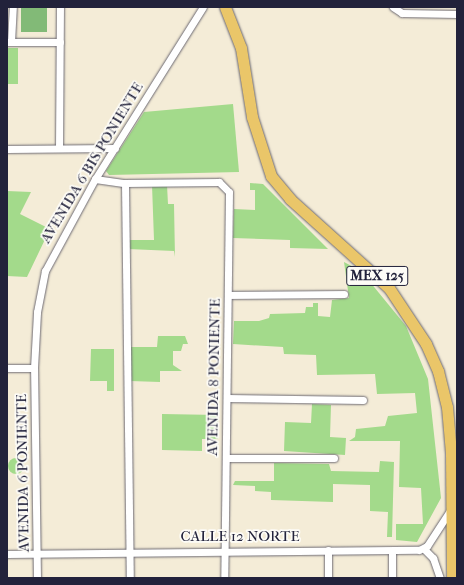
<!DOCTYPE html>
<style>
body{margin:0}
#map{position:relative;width:464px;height:585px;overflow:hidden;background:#f4ecd7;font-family:"IM FELL French Canon",serif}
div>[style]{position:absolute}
.green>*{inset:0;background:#a3da8b;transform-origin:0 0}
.round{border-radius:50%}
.forest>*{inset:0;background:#82ba77;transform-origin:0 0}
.roads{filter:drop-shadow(0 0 1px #6c6972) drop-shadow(0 0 1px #6c6972)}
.street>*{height:7px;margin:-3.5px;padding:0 3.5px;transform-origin:3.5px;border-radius:3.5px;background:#fff}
.primary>*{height:11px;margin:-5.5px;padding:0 5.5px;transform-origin:5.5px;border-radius:5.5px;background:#eac669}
span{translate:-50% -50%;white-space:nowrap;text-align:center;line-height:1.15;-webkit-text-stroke:3.5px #fdfcf7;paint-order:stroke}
.shield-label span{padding:1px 3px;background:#fdfcf7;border:1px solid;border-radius:3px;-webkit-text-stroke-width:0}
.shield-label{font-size:14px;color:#22223b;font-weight:700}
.street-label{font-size:15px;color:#22223b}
.frame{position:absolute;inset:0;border:8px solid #22223b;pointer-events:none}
</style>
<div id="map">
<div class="green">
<i style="left:7px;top:48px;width:11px;height:36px"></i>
<i style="clip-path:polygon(233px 104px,239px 172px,109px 175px,106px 171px,144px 112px)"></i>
<i style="clip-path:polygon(250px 183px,263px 184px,328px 249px,290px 248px,290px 240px,233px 238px,234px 209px,255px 210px,255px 190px,250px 190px)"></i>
<i style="clip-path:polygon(152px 185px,167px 185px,168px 204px,174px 204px,175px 257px,174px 251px,128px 249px,127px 240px,154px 240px)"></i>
<i style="clip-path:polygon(7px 191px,31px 192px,20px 214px,50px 229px,27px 277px,7px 276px)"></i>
<i style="clip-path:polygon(344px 262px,361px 271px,406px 326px,428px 379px,441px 498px,417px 542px,396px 540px,396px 524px,423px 524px,421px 488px,399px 487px,400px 441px,349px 441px,355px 437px,356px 429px,385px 426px,388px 416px,417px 413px,415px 393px,377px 394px,375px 374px,317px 375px,316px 355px,284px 354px,283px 347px,233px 344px,234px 321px,259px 321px,269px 318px,270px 314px,305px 313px,306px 307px,313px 307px,313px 303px,318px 303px,318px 316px,330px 317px,332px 300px,349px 298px)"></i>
<i style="clip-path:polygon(158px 336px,185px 336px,188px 344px,183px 344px,181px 351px,173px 351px,173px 365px,182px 371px,160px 371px,160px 382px,130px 381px,130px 347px,157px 347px)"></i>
<i style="clip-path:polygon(91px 349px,114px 349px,114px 391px,107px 391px,107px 381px,90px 381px)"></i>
<i style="clip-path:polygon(312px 404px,331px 405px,330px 437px,346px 438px,345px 455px,284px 451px,285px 422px,311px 423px)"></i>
<i style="clip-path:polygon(162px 414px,218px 415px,218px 439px,202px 439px,202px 451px,162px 450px)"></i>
<i class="round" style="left:8px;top:458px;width:16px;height:16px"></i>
<i style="clip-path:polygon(380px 461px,394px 462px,392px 537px,387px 537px,388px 512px,370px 511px,370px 485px,333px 484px,333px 502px,271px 500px,271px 492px,255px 491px,255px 486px,233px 485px,235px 481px,274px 481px,274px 463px,329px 464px,331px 471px,379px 472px)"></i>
</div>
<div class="forest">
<i style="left:21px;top:7px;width:26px;height:25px"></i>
</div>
<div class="roads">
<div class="street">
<i style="left:393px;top:7px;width:11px;rotate:34deg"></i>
<i style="left:402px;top:13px;width:55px;rotate:1deg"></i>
<i style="left:7px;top:42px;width:53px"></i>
<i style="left:11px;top:42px;width:35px;rotate:-87deg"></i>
<i style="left:59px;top:148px;width:141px;rotate:-89.6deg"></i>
<i style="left:7px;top:149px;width:108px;rotate:-0.5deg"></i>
<i style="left:95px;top:179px;width:30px;rotate:8deg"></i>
<i style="left:125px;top:183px;width:94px;rotate:-0.6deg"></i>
<i style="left:219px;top:182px;width:14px;rotate:45deg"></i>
<i style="left:229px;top:192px;width:386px;rotate:90.7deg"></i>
<i style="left:125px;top:183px;width:395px;rotate:89.3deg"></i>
<i style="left:228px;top:295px;width:116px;rotate:-0.5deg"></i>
<i style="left:7px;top:368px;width:27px"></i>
<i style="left:227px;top:398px;width:136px;rotate:0.8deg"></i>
<i style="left:226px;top:458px;width:108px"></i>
<i style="left:424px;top:549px;width:13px;rotate:45deg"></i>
<i style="left:433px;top:558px;width:21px;rotate:71deg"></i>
<i style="left:392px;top:551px;width:27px;rotate:90deg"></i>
<i style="left:7px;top:554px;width:412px;rotate:-0.6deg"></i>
<i style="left:419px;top:550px;width:9px;rotate:-27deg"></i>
<i style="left:427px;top:546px;width:44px;rotate:-57deg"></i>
<i style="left:37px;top:578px;width:210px;rotate:-90.8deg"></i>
<i style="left:34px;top:368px;width:56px;rotate:-86.9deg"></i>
<i style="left:37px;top:312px;width:42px;rotate:-79deg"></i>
<i style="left:45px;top:271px;width:105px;rotate:-61.5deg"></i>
<i style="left:95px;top:179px;width:203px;rotate:-57.9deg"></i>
<i style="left:328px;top:578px;width:28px;rotate:-90deg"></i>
</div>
<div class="primary">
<i style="left:225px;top:7px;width:44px;rotate:68.7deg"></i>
<i style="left:241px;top:48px;width:70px;rotate:80.9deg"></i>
<i style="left:252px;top:117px;width:62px;rotate:72.1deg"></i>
<i style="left:271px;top:176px;width:30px;rotate:50deg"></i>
<i style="left:290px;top:199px;width:133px;rotate:42deg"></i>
<i style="left:389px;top:288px;width:67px;rotate:56.5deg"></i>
<i style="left:426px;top:344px;width:30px;rotate:66deg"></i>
<i style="left:438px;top:371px;width:37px;rotate:76deg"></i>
<i style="left:447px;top:407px;width:46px;rotate:85deg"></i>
<i style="left:451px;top:453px;width:125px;rotate:89.5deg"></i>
</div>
</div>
<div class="shield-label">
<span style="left:377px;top:276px">MEX 125</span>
</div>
<div class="street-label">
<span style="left:92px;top:163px;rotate:-59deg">AVENIDA 6 BIS PONIENTE</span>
<span style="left:214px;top:377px;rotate:-89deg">AVENIDA 8 PONIENTE</span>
<span style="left:23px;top:473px;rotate:-91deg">AVENIDA 6 PONIENTE</span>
<span style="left:240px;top:537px">CALLE 12 NORTE</span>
</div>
<div class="frame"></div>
</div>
